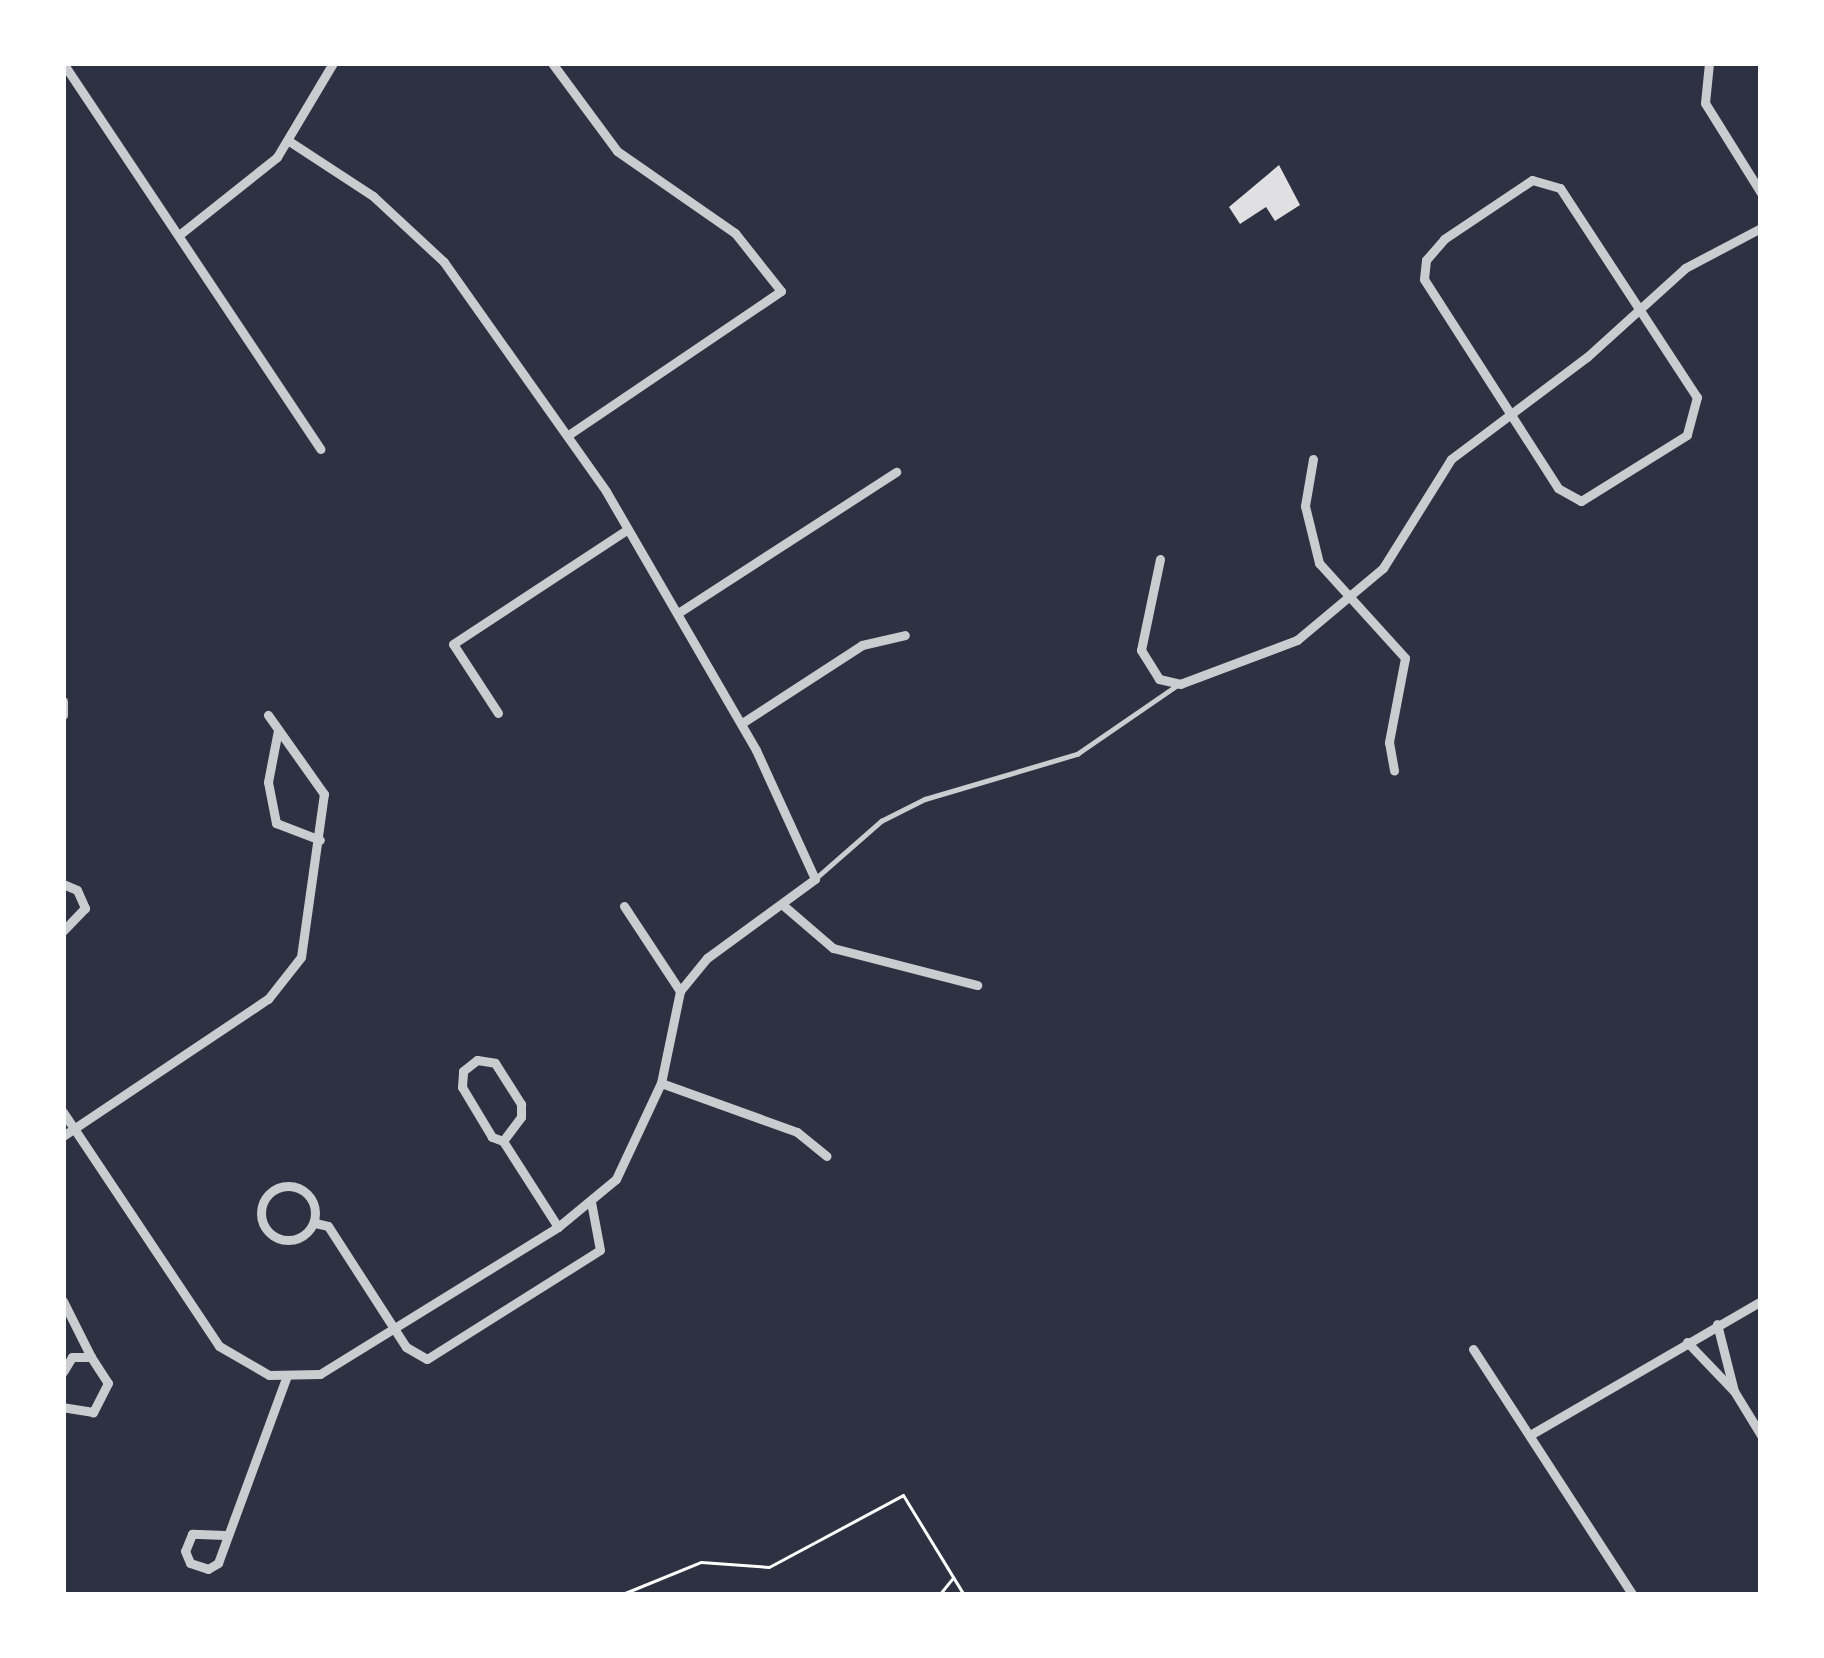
<!DOCTYPE html>
<style>
body{margin:0}
#map{position:relative;width:1824px;height:1658px;overflow:hidden;background:#2d3142;font-family:"Sofia Sans Condensed",sans-serif}
div>[style]{position:absolute}
.building>*{inset:0;background:#e0e0e3}
.path>*{height:3px;margin:-1.5px;padding:0 1.5px;transform-origin:1.5px;border-radius:1.5px;background:#fff}
.service>*{height:4.5px;margin:-2.25px;padding:0 2.25px;transform-origin:2.25px;border-radius:2.25px;background:#caccd0}
.minor>*{height:9px;margin:-4.5px;padding:0 4.5px;transform-origin:4.5px;border-radius:4.5px;background:#caccd0}
.minor>.ring{margin:-4.5px;padding:0;box-sizing:content-box;background:none;border:9px solid #caccd0;border-radius:50%}
span{translate:-50% -50%;white-space:nowrap;text-align:center;line-height:1.15;-webkit-text-stroke:9px #fff;paint-order:stroke}
.frame{position:absolute;inset:0;border:66px solid #fff;pointer-events:none}
</style>
<div id="map">
<div class="building">
<i style="clip-path:polygon(1279px 165px,1300px 205px,1275px 221px,1266px 207px,1240px 224px,1229px 207px)"></i>
</div>
<div class="path">
<i style="left:620px;top:1595px;width:87px;rotate:-22.2deg"></i>
<i style="left:701px;top:1562px;width:68px;rotate:4.2deg"></i>
<i style="left:769px;top:1567px;width:152px;rotate:-28.2deg"></i>
<i style="left:903px;top:1495px;width:117px;rotate:58.6deg"></i>
<i style="left:939px;top:1595px;width:22px;rotate:-51deg"></i>
</div>
<div class="service">
<i style="left:815px;top:879px;width:88px;rotate:-41.3deg"></i>
<i style="left:881px;top:821px;width:49px;rotate:-26.6deg"></i>
<i style="left:925px;top:799px;width:159px;rotate:-16.5deg"></i>
<i style="left:1077px;top:754px;width:124px;rotate:-34.5deg"></i>
</div>
<div class="minor">
<i style="left:63px;top:63px;width:464px;rotate:56.3deg"></i>
<i style="left:552px;top:63px;width:109px;rotate:53.5deg"></i>
<i style="left:617px;top:151px;width:144px;rotate:34.8deg"></i>
<i style="left:735px;top:233px;width:74px;rotate:51.6deg"></i>
<i style="left:781px;top:291px;width:258px;rotate:145.9deg"></i>
<i style="left:1709px;top:63px;width:40px;rotate:95.7deg"></i>
<i style="left:1705px;top:103px;width:106px;rotate:58.1deg"></i>
<i style="left:1532px;top:180px;width:29px;rotate:16deg"></i>
<i style="left:1560px;top:188px;width:250px;rotate:56.8deg"></i>
<i style="left:1697px;top:397px;width:39px;rotate:105deg"></i>
<i style="left:1687px;top:435px;width:125px;rotate:148.1deg"></i>
<i style="left:1581px;top:501px;width:26px;rotate:-151deg"></i>
<i style="left:1558px;top:488px;width:248px;rotate:-122.7deg"></i>
<i style="left:1424px;top:279px;width:19px;rotate:-84deg"></i>
<i style="left:1426px;top:260px;width:28px;rotate:-49deg"></i>
<i style="left:1444px;top:239px;width:106px;rotate:-33.8deg"></i>
<i style="left:179px;top:235px;width:125px;rotate:-38.5deg"></i>
<i style="left:277px;top:157px;width:109px;rotate:-59.2deg"></i>
<i style="left:1313px;top:459px;width:48px;rotate:99.7deg"></i>
<i style="left:1305px;top:506px;width:59px;rotate:76.2deg"></i>
<i style="left:1319px;top:563px;width:128px;rotate:47.8deg"></i>
<i style="left:1405px;top:658px;width:86px;rotate:100.8deg"></i>
<i style="left:1389px;top:742px;width:29px;rotate:80deg"></i>
<i style="left:1160px;top:559px;width:93px;rotate:101.8deg"></i>
<i style="left:1141px;top:650px;width:34px;rotate:58deg"></i>
<i style="left:1159px;top:679px;width:22px;rotate:13deg"></i>
<i style="left:1180px;top:684px;width:125px;rotate:-20.6deg"></i>
<i style="left:1297px;top:640px;width:112px;rotate:-39.9deg"></i>
<i style="left:1383px;top:568px;width:128px;rotate:-58deg"></i>
<i style="left:1451px;top:459px;width:170px;rotate:-36.9deg"></i>
<i style="left:1587px;top:357px;width:132px;rotate:-42.2deg"></i>
<i style="left:1685px;top:268px;width:86px;rotate:-27.8deg"></i>
<i style="left:678px;top:613px;width:260px;rotate:-32.9deg"></i>
<i style="left:63px;top:701px;width:14px;rotate:90deg"></i>
<i style="left:498px;top:713px;width:82px;rotate:-123.1deg"></i>
<i style="left:453px;top:644px;width:209px;rotate:-33.3deg"></i>
<i style="left:742px;top:723px;width:143px;rotate:-33deg"></i>
<i style="left:862px;top:645px;width:44px;rotate:-13.1deg"></i>
<i style="left:278px;top:730px;width:53px;rotate:100.9deg"></i>
<i style="left:268px;top:782px;width:42px;rotate:79deg"></i>
<i style="left:276px;top:823px;width:47px;rotate:21.1deg"></i>
<i style="left:63px;top:884px;width:15px;rotate:23deg"></i>
<i style="left:77px;top:890px;width:20px;rotate:66deg"></i>
<i style="left:85px;top:908px;width:32px;rotate:134deg"></i>
<i style="left:624px;top:906px;width:102px;rotate:56.6deg"></i>
<i style="left:784px;top:906px;width:65px;rotate:40.6deg"></i>
<i style="left:833px;top:948px;width:149px;rotate:14.4deg"></i>
<i style="left:661px;top:1083px;width:145px;rotate:19.8deg"></i>
<i style="left:797px;top:1132px;width:38px;rotate:39deg"></i>
<i style="left:63px;top:1112px;width:281px;rotate:56.3deg"></i>
<i style="left:219px;top:1346px;width:58px;rotate:30.1deg"></i>
<i style="left:269px;top:1375px;width:51px;rotate:-1.1deg"></i>
<i style="left:320px;top:1374px;width:280px;rotate:-31.7deg"></i>
<i style="left:558px;top:1227px;width:75px;rotate:-39.6deg"></i>
<i style="left:616px;top:1179px;width:106px;rotate:-64.9deg"></i>
<i style="left:661px;top:1083px;width:94px;rotate:-78.3deg"></i>
<i style="left:680px;top:991px;width:43px;rotate:-50.7deg"></i>
<i style="left:707px;top:958px;width:134px;rotate:-36.2deg"></i>
<i style="left:815px;top:879px;width:142px;rotate:-114.6deg"></i>
<i style="left:756px;top:750px;width:299px;rotate:-120.1deg"></i>
<i style="left:606px;top:491px;width:281px;rotate:-125.3deg"></i>
<i style="left:444px;top:262px;width:97px;rotate:-137.1deg"></i>
<i style="left:373px;top:196px;width:100px;rotate:-146.8deg"></i>
<i style="left:63px;top:1136px;width:247px;rotate:-33.8deg"></i>
<i style="left:268px;top:999px;width:53px;rotate:-51.8deg"></i>
<i style="left:301px;top:957px;width:165px;rotate:-82deg"></i>
<i style="left:324px;top:794px;width:97px;rotate:-125.3deg"></i>
<i style="left:503px;top:1141px;width:12px;rotate:-160deg"></i>
<i style="left:492px;top:1137px;width:58px;rotate:-121deg"></i>
<i style="left:462px;top:1087px;width:16px;rotate:-86deg"></i>
<i style="left:463px;top:1071px;width:18px;rotate:-38deg"></i>
<i style="left:477px;top:1060px;width:18px;rotate:9deg"></i>
<i style="left:495px;top:1063px;width:49px;rotate:57.6deg"></i>
<i style="left:521px;top:1104px;width:13px;rotate:90deg"></i>
<i style="left:521px;top:1117px;width:30px;rotate:127deg"></i>
<i style="left:503px;top:1141px;width:102px;rotate:57.4deg"></i>
<i class="ring" style="left:261px;top:1186px;width:45px;height:45px"></i>
<i style="left:315px;top:1223px;width:13px;rotate:13deg"></i>
<i style="left:328px;top:1226px;width:144px;rotate:57.2deg"></i>
<i style="left:406px;top:1347px;width:24px;rotate:30deg"></i>
<i style="left:427px;top:1359px;width:204px;rotate:-32.2deg"></i>
<i style="left:600px;top:1250px;width:49px;rotate:-100.6deg"></i>
<i style="left:63px;top:1301px;width:63px;rotate:63.4deg"></i>
<i style="left:1717px;top:1324px;width:69px;rotate:75.8deg"></i>
<i style="left:1687px;top:1342px;width:68px;rotate:46.2deg"></i>
<i style="left:1734px;top:1391px;width:52px;rotate:58.5deg"></i>
<i style="left:1473px;top:1349px;width:293px;rotate:57deg"></i>
<i style="left:63px;top:1372px;width:17px;rotate:-59deg"></i>
<i style="left:72px;top:1357px;width:19px"></i>
<i style="left:91px;top:1357px;width:31px;rotate:57deg"></i>
<i style="left:108px;top:1383px;width:33px;rotate:117deg"></i>
<i style="left:93px;top:1412px;width:30px;rotate:-171deg"></i>
<i style="left:1530px;top:1435px;width:267px;rotate:-30.1deg"></i>
<i style="left:225px;top:1535px;width:33px;rotate:-178deg"></i>
<i style="left:192px;top:1534px;width:18px;rotate:112deg"></i>
<i style="left:185px;top:1551px;width:13px;rotate:67deg"></i>
<i style="left:190px;top:1563px;width:19px;rotate:18deg"></i>
<i style="left:208px;top:1569px;width:12px;rotate:-31deg"></i>
<i style="left:218px;top:1563px;width:197px;rotate:-69.8deg"></i>
</div>
<div class="frame"></div>
</div>
